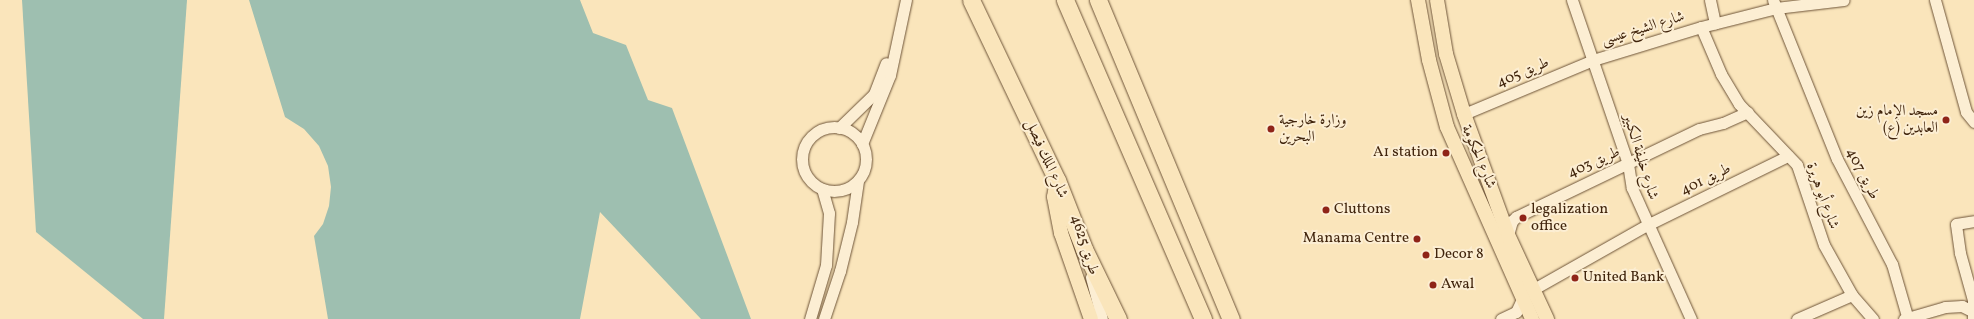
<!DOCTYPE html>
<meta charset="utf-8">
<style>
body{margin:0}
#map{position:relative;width:1974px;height:319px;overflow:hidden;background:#fae5bb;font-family:Vollkorn,Amiri,serif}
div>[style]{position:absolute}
.water>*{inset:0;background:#9ebfb0}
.roads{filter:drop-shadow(0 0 1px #6e5438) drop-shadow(0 0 1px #6e5438)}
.minor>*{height:11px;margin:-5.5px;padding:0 5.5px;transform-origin:5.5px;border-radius:5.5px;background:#fceed3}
.minor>.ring{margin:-5.5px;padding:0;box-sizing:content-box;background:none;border:11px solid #fceed3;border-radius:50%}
.major>*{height:14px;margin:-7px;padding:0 7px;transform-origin:7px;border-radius:7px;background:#fae5bb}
.highway>*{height:17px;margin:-8.5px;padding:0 8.5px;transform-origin:8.5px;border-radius:8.5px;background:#fae5bb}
.dots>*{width:11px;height:11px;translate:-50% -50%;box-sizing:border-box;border:2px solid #fceed3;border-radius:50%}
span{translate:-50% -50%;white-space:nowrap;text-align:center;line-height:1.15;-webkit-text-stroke:4px #fceed3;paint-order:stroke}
.street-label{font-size:15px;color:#40240c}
.poi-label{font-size:15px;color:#40240c}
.right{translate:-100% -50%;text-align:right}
.left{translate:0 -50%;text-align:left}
</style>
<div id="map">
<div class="water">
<i style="clip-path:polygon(22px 0,187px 0,164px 319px,143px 319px,36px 232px)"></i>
<i style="clip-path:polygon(249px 0,580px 0,593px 33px,626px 45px,648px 100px,672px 108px,751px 319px,701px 319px,600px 212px,580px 319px,328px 319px,314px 236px,323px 224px,329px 206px,331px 187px,328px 166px,319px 146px,304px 129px,285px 117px)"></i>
</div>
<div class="roads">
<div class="minor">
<i style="left:1572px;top:0;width:173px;rotate:71.1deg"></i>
<i style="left:1628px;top:164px;width:24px;rotate:81deg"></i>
<i style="left:1632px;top:188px;width:144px;rotate:65.8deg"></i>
<i style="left:1710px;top:0;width:24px;rotate:78deg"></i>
<i style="left:1773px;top:0;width:171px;rotate:68.1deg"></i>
<i style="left:1837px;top:159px;width:119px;rotate:62.4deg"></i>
<i style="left:1892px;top:264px;width:54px;rotate:73.9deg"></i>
<i style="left:1935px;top:0;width:116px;rotate:74.5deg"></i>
<i style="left:1966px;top:112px;width:13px;rotate:51deg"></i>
<i style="left:1701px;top:27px;width:51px;rotate:66.9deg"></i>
<i style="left:1721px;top:74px;width:35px;rotate:59deg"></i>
<i style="left:1739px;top:104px;width:84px;rotate:46.4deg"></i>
<i style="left:1797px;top:165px;width:84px;rotate:71.4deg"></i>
<i style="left:1824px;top:245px;width:57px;rotate:60.8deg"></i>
<i style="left:1852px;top:295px;width:32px;rotate:49deg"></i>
<i style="left:1464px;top:114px;width:140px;rotate:-22.7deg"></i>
<i style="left:1593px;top:60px;width:113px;rotate:-17deg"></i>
<i style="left:1701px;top:27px;width:77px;rotate:-14.2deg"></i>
<i style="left:1776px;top:8px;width:68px;rotate:-6.7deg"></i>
<i class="ring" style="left:802px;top:127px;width:53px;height:53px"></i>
<i style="left:839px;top:128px;width:49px;rotate:-44.2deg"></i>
<i style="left:874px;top:94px;width:33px;rotate:-69deg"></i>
<i style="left:862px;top:144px;width:74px;rotate:-67.9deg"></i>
<i style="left:890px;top:75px;width:77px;rotate:-78deg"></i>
<i style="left:1508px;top:235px;width:15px;rotate:-74deg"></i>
<i style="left:1512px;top:221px;width:6px;rotate:-45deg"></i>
<i style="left:1516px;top:217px;width:203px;rotate:-25.7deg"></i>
<i style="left:1699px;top:129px;width:25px;rotate:-14deg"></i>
<i style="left:1723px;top:123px;width:27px;rotate:-24deg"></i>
<i style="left:1091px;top:277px;width:43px;rotate:75.3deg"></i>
<i style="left:1532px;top:290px;width:132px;rotate:-29.5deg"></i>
<i style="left:1647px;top:225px;width:157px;rotate:-26.1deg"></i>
<i style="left:810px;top:319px;width:56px;rotate:-73.5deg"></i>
<i style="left:826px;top:265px;width:52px;rotate:-86.7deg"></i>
<i style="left:829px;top:213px;width:25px;rotate:-106deg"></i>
<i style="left:824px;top:319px;width:51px;rotate:-71.6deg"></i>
<i style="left:840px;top:271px;width:50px;rotate:-76.2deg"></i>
<i style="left:852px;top:222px;width:41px;rotate:-81.7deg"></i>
<i style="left:1501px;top:319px;width:17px;rotate:-25deg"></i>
<i style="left:1516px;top:312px;width:14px;rotate:-65deg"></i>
<i style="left:1797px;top:319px;width:60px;rotate:-23.6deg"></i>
<i style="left:1904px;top:319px;width:43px;rotate:-16.3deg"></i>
<i style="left:1945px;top:307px;width:17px;rotate:-3deg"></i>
<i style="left:1962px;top:306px;width:13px;rotate:27deg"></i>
<i style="left:1973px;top:319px;width:19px;rotate:-90deg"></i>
<i style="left:1973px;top:300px;width:49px;rotate:-105.5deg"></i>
<i style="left:1960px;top:253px;width:29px;rotate:-98deg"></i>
<i style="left:1956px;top:224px;width:18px;rotate:-9deg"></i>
</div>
<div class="major">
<i style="left:1418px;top:0;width:61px;rotate:79.6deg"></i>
<i style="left:1429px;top:60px;width:69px;rotate:75deg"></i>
<i style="left:1447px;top:127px;width:210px;rotate:66.1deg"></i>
<i style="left:1437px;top:0;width:55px;rotate:80.5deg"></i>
<i style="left:1446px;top:54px;width:63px;rotate:73.3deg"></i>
<i style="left:1464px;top:114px;width:129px;rotate:70deg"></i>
<i style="left:1508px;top:235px;width:93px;rotate:65.1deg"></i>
<i style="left:1057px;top:180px;width:17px;rotate:100deg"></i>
<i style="left:1054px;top:197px;width:37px;rotate:79deg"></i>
<i style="left:1061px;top:233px;width:91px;rotate:70.8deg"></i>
</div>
<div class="highway">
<i style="left:971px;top:0;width:199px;rotate:64.5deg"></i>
<i style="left:1057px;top:180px;width:74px;rotate:68.6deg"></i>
<i style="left:1084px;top:249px;width:78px;rotate:64.1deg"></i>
<i style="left:1065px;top:0;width:348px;rotate:66.6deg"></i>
<i style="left:1098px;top:0;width:346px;rotate:67.4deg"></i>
</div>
</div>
<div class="dots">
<i style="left:1946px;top:120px;background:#8f2418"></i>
<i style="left:1271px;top:129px;background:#8f2418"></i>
<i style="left:1446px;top:153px;background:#8f2418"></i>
<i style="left:1326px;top:210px;background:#8f2418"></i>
<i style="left:1523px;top:218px;background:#8f2418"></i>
<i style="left:1417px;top:239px;background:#8f2418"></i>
<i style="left:1426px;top:255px;background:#8f2418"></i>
<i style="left:1575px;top:278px;background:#8f2418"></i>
<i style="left:1433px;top:285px;background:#8f2418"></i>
</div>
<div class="street-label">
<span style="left:1643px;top:29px;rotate:-17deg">شارع الشيخ عيسى</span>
<span style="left:1523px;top:73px;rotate:-23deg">طريق 405</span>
<span style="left:1478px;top:157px;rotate:67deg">شارع الحكومة</span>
<span style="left:1640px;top:157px;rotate:73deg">شارع خليفة الكبير</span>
<span style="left:1046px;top:159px;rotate:66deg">شارع الملك فيصل</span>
<span style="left:1594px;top:163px;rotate:-24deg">طريق 403</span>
<span style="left:1862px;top:174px;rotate:63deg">طريق 407</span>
<span style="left:1706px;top:180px;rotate:-26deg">طريق 401</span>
<span style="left:1822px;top:196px;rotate:70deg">شارع أبو هريرة</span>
<span style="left:1084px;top:245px;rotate:72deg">طريق 4625</span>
</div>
<div class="poi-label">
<span class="right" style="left:1938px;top:120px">مسجد الإمام زين<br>العابدين (ع)</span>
<span class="left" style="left:1279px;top:129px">وزارة خارجية<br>البحرين</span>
<span class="right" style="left:1438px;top:153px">A1 station</span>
<span class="left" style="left:1531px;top:218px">legalization<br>office</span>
<span class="left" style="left:1334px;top:210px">Cluttons</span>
<span class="right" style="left:1409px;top:239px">Manama Centre</span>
<span class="left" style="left:1434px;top:255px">Decor 8</span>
<span class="left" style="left:1583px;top:278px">United Bank</span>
<span class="left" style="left:1441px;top:285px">Awal</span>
</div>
</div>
